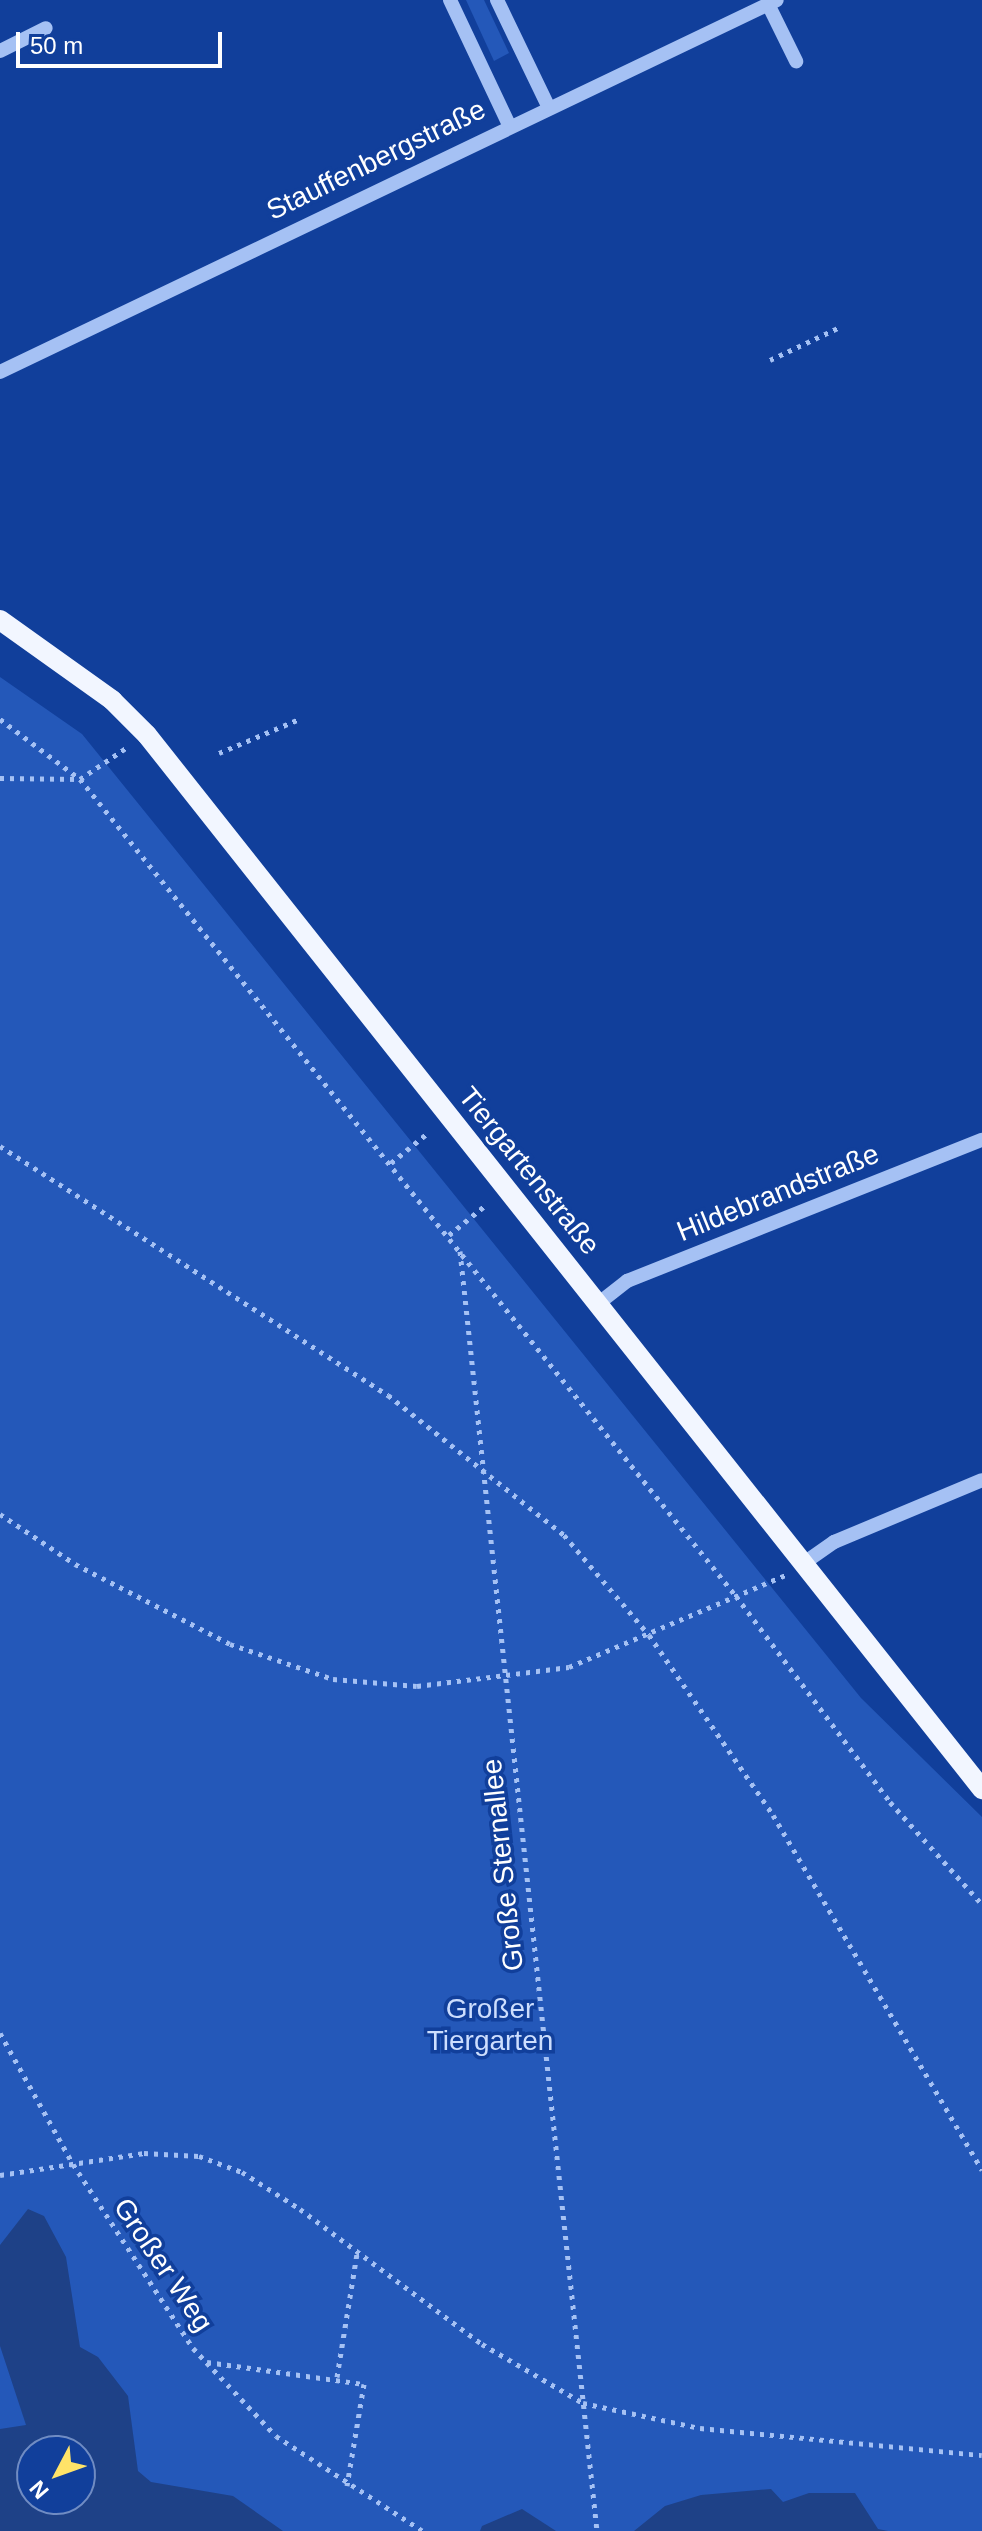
<!DOCTYPE html>
<meta charset="utf-8">
<style>
body{margin:0}
#map{position:relative;width:982px;height:2531px;overflow:hidden;background:#113f9b;font-family:Arial,sans-serif}
div>[style]{position:absolute}
.green>*{inset:0;background:#2458b9}
.water>*{inset:0;background:#1e4187}
.path>*{height:5px;margin-top:-2.5px;transform-origin:0;background:repeating-linear-gradient(90deg,#a5c1f4 0 4px,transparent 0 10px)}
.minor>*{height:14px;margin:-7px;padding:0 7px;transform-origin:7px;border-radius:7px;background:#a5c1f4}
.major>*{height:20px;margin:-10px;padding:0 10px;transform-origin:10px;border-radius:10px;background:#f2f6ff}
span{translate:-50% -50%;white-space:nowrap;text-align:center;line-height:1.15;-webkit-text-stroke:7px #113f9b;paint-order:stroke}
.street-label{font-size:28px;color:#fff}
.park-label{font-size:28px;color:#cddefe}
.north{position:absolute;left:16px;top:2435px;width:80px;height:80px;box-sizing:border-box;background:#113f9b;border:2px solid #708cc3;border-radius:50%;rotate:229deg;font-size:22px;font-weight:700;line-height:32px;text-align:center;color:#fff}
.north::after{content:'';display:block;margin:auto;width:28px;height:36px;background:#ffe368;clip-path:polygon(50% 0,100% 100%,50% 72%,0 100%)}
.scale{position:absolute;left:16px;top:32px;width:206px;height:36px;box-sizing:border-box;border:4px solid #fff;border-top:0;padding-left:10px;font-size:24px;line-height:28px;white-space:nowrap;color:#fff;-webkit-text-stroke:6px #113f9b;paint-order:stroke}
</style>
<div id="map">
<div class="green">
<i style="clip-path:polygon(466px 0,484px 0,509px 53px,494px 61px)"></i>
<i style="clip-path:polygon(evenodd,0 677px,82px 734px,861px 1698px,982px 1817px,982px 2531px,0 2531px,0 677px,32px 2451px,80px 2451px,80px 2499px,32px 2499px,32px 2451px)"></i>
</div>
<div class="water">
<i style="clip-path:polygon(evenodd,28px 2209px,44px 2216px,66px 2257px,80px 2347px,98px 2357px,128px 2396px,138px 2471px,151px 2482px,233px 2496px,283px 2531px,0 2531px,0 2429px,26px 2425px,0 2346px,0 2245px,28px 2209px,32px 2451px,80px 2451px,80px 2499px,32px 2499px,32px 2451px)"></i>
<i style="clip-path:polygon(771px 2489px,783px 2502px,809px 2493px,855px 2493px,878px 2529px,888px 2531px,634px 2531px,665px 2506px,701px 2495px)"></i>
<i style="clip-path:polygon(522px 2509px,556px 2531px,480px 2531px,482px 2526px)"></i>
</div>
<div class="path">
<i style="left:770px;top:360px;width:75px;rotate:-25.2deg"></i>
<i style="left:0;top:719px;width:100px;rotate:36.9deg"></i>
<i style="left:80px;top:779px;width:1048px;rotate:51.24deg"></i>
<i style="left:736px;top:1596px;width:257px;rotate:53.2deg"></i>
<i style="left:890px;top:1802px;width:137px;rotate:48deg"></i>
<i style="left:219px;top:753px;width:85px;rotate:-22.9deg"></i>
<i style="left:0;top:778px;width:80px;rotate:0.7deg"></i>
<i style="left:80px;top:779px;width:59px;rotate:-34deg"></i>
<i style="left:0;top:1146px;width:461px;rotate:32.7deg"></i>
<i style="left:388px;top:1395px;width:225px;rotate:38.5deg"></i>
<i style="left:564px;top:1535px;width:131px;rotate:49.6deg"></i>
<i style="left:649px;top:1635px;width:219px;rotate:55.4deg"></i>
<i style="left:773px;top:1815px;width:412px;rotate:59.5deg"></i>
<i style="left:391px;top:1163px;width:49px;rotate:-39.2deg"></i>
<i style="left:449px;top:1235px;width:49px;rotate:-39.2deg"></i>
<i style="left:460px;top:1251px;width:1287px;rotate:83.89deg"></i>
<i style="left:0;top:1514px;width:90px;rotate:33.7deg"></i>
<i style="left:75px;top:1564px;width:174px;rotate:27.3deg"></i>
<i style="left:230px;top:1644px;width:109px;rotate:18.8deg"></i>
<i style="left:333px;top:1679px;width:84px;rotate:4.8deg"></i>
<i style="left:417px;top:1686px;width:153px;rotate:-7.1deg"></i>
<i style="left:569px;top:1667px;width:236px;rotate:-23deg"></i>
<i style="left:0;top:2033px;width:150px;rotate:60.9deg"></i>
<i style="left:73px;top:2164px;width:220px;rotate:56.9deg"></i>
<i style="left:193px;top:2348px;width:121px;rotate:46.7deg"></i>
<i style="left:276px;top:2436px;width:175px;rotate:32.9deg"></i>
<i style="left:0;top:2175px;width:146px;rotate:-8.7deg"></i>
<i style="left:144px;top:2153px;width:55px;rotate:3.1deg"></i>
<i style="left:199px;top:2156px;width:46px;rotate:20.4deg"></i>
<i style="left:242px;top:2172px;width:69px;rotate:32.5deg"></i>
<i style="left:300px;top:2209px;width:227px;rotate:36.6deg"></i>
<i style="left:482px;top:2344px;width:117px;rotate:30.3deg"></i>
<i style="left:583px;top:2403px;width:120px;rotate:12.1deg"></i>
<i style="left:700px;top:2428px;width:283px;rotate:5.5deg"></i>
<i style="left:207px;top:2362px;width:159px;rotate:8deg"></i>
<i style="left:364px;top:2384px;width:103px;rotate:99.5deg"></i>
<i style="left:337px;top:2377px;width:125px;rotate:-80.8deg"></i>
</div>
<div class="minor">
<i style="left:450px;top:0;width:138px;rotate:64.7deg"></i>
<i style="left:497px;top:0;width:118px;rotate:64.3deg"></i>
<i style="left:768px;top:4px;width:64px;rotate:63.8deg"></i>
<i style="left:0;top:51px;width:51px;rotate:-26.6deg"></i>
<i style="left:0;top:372px;width:861px;rotate:-25.58deg"></i>
<i style="left:599px;top:1303px;width:36px;rotate:-38deg"></i>
<i style="left:627px;top:1281px;width:382px;rotate:-21.7deg"></i>
<i style="left:804px;top:1563px;width:37px;rotate:-35deg"></i>
<i style="left:834px;top:1542px;width:160px;rotate:-22.7deg"></i>
</div>
<div class="major">
<i style="left:0;top:620px;width:138px;rotate:35.5deg"></i>
<i style="left:112px;top:700px;width:49px;rotate:45deg"></i>
<i style="left:147px;top:735px;width:1345px;rotate:51.61deg"></i>
</div>
<div class="street-label">
<span style="left:376px;top:160px;rotate:-26deg">Stauffenbergstraße</span>
<span style="left:529px;top:1171px;rotate:51deg">Tiergartenstraße</span>
<span style="left:778px;top:1193px;rotate:-22deg">Hildebrandstraße</span>
<span style="left:503px;top:1865px;rotate:-96deg">Große Sternallee</span>
<span style="left:163px;top:2265px;rotate:56deg">Großer Weg</span>
</div>
<div class="park-label">
<span style="left:490px;top:2025px">Großer<br>Tiergarten</span>
</div>
<div class="north">N</div>
<div class="scale">50 m</div>
</div>
